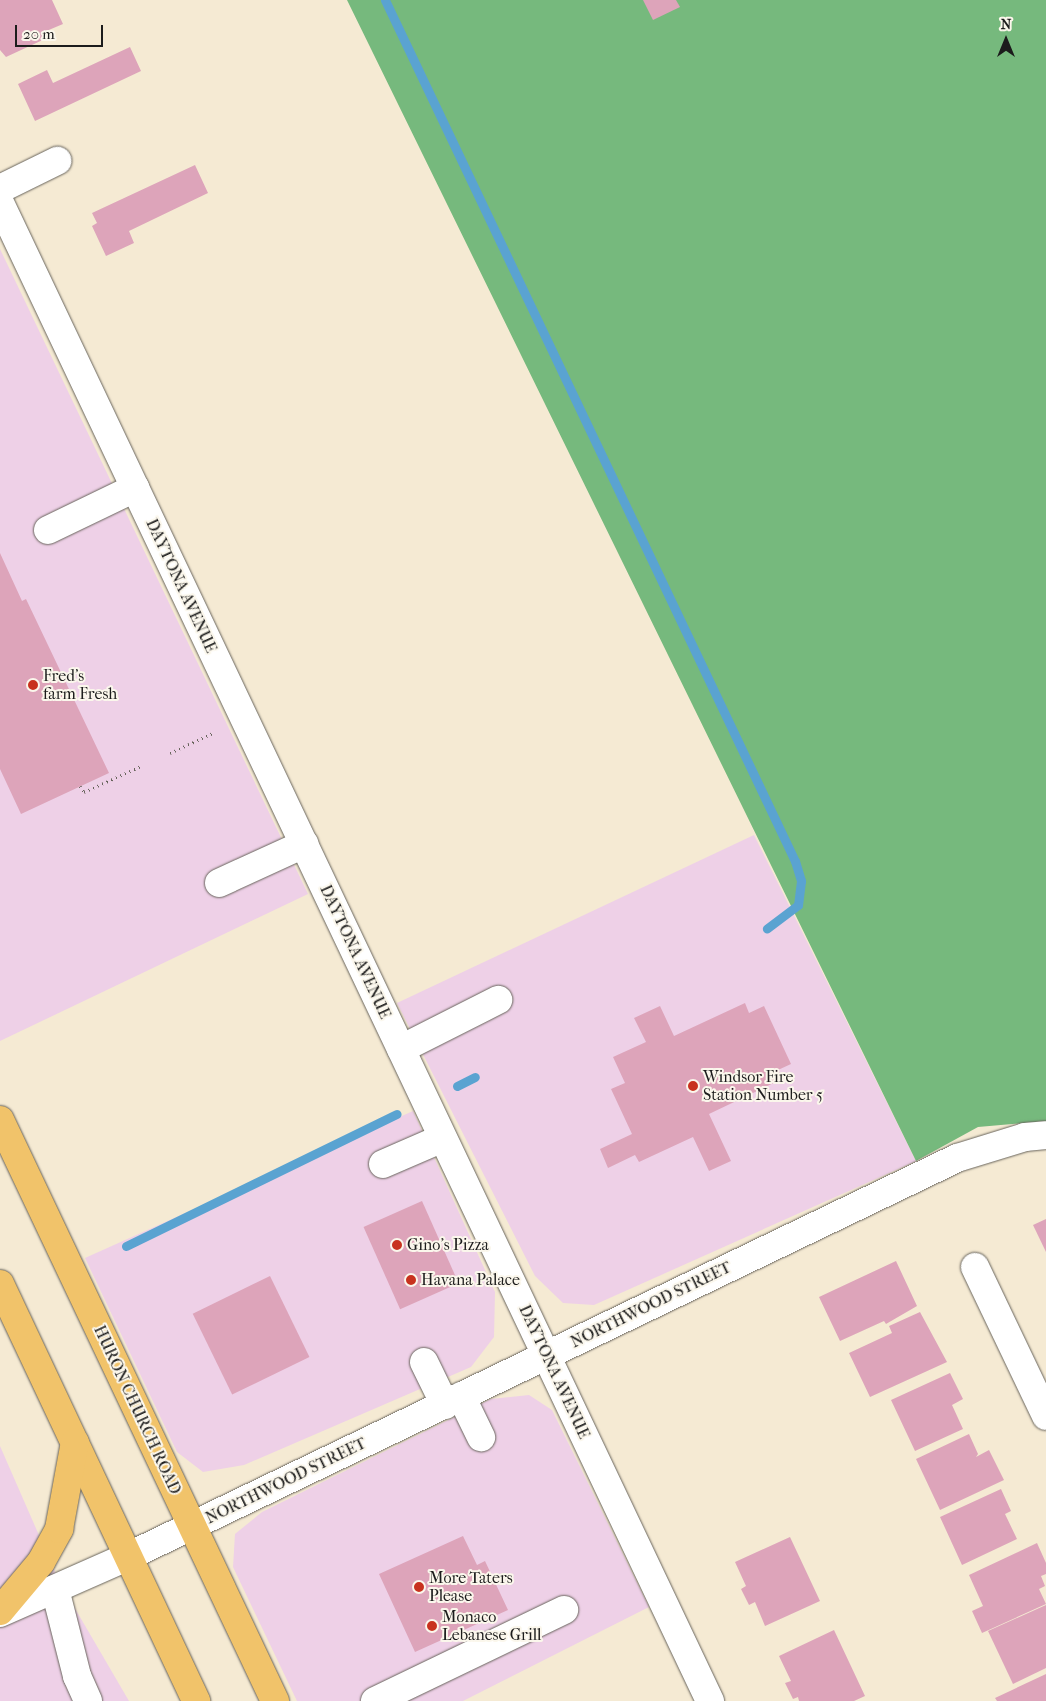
<!DOCTYPE html>
<style>
body{margin:0}
#map{position:relative;width:1046px;height:1701px;overflow:hidden;background:#f5ead3;font-family:"IM FELL French Canon",serif}
div>[style]{position:absolute}
.built>*{inset:0;background:#eed0e7}
.forest>*{inset:0;background:#76b97d}
.stream>*{height:9px;margin:-4.5px;padding:0 4.5px;transform-origin:4.5px;border-radius:4.5px;background:#5aa3d1}
.building>*{inset:0;background:#dda4ba;transform-origin:0 0}
.path>*{height:3px;margin-top:-1.5px;transform-origin:0;background:repeating-linear-gradient(90deg,#68645c 0 1px,transparent 0 5px)}
.roads{filter:drop-shadow(0 0 1px #68645c) drop-shadow(0 0 1px #68645c)}
.minor>*{height:28px;margin:-14px;padding:0 14px;transform-origin:14px;border-radius:14px;background:#fff}
.highway>*{height:28px;margin:-14px;padding:0 14px;transform-origin:14px;border-radius:14px;background:#f1c36a}
.dots>*{width:14px;height:14px;translate:-50% -50%;box-sizing:border-box;border:2px solid #fbf7ec;border-radius:50%}
span{translate:-50% -50%;white-space:nowrap;text-align:center;line-height:1.15;-webkit-text-stroke:4px #fbf7ec;paint-order:stroke}
.street-label{font-size:16px;color:#1c1c1c}
.poi-label{font-size:16px;color:#1c1c1c}
.left{translate:0 -50%;text-align:left}
.north{position:absolute;left:981px;top:15px;width:50px;height:50px;-webkit-text-stroke:4px #fbf7ec;paint-order:stroke;rotate:0deg;font-size:14px;font-weight:700;line-height:20px;text-align:center;color:#1c1c1c}
.north::after{content:'';display:block;margin:auto;width:18px;height:22px;background:#1c1c1c;clip-path:polygon(50% 0,100% 100%,50% 72%,0 100%)}
.scale{position:absolute;left:15px;top:25px;width:88px;height:22px;box-sizing:border-box;border:2px solid #1c1c1c;border-top:0;padding-left:6px;font-size:15px;line-height:18px;white-space:nowrap;color:#1c1c1c;-webkit-text-stroke:4px #fbf7ec;paint-order:stroke}
</style>
<div id="map">
<div class="built">
<i style="clip-path:polygon(0 249px,308px 894px,0 1041px)"></i>
<i style="clip-path:polygon(754px 835px,916px 1161px,594px 1305px,563px 1303px,535px 1276px,397px 1003px)"></i>
<i style="clip-path:polygon(413px 1111px,495px 1292px,494px 1337px,471px 1367px,244px 1465px,203px 1472px,177px 1452px,85px 1258px)"></i>
<i style="clip-path:polygon(529px 1395px,552px 1410px,649px 1607px,463px 1701px,297px 1701px,233px 1567px,235px 1534px,262px 1512px,491px 1399px)"></i>
<i style="clip-path:polygon(0 1446px,59px 1581px,129px 1701px,0 1701px)"></i>
</div>
<div class="forest">
<i style="clip-path:polygon(347px 0,1046px 0,1046px 1121px,978px 1127px,916px 1161px)"></i>
</div>
<div class="stream">
<i style="left:385px;top:0;width:954px;rotate:64.54deg"></i>
<i style="left:795px;top:861px;width:21px;rotate:73deg"></i>
<i style="left:801px;top:881px;width:24px;rotate:97deg"></i>
<i style="left:798px;top:905px;width:39px;rotate:143deg"></i>
<i style="left:457px;top:1086px;width:20px;rotate:-27deg"></i>
<i style="left:126px;top:1246px;width:301px;rotate:-26deg"></i>
</div>
<div class="building">
<i style="clip-path:polygon(0 0,52px 0,63px 24px,44px 32px,47px 38px,6px 57px,0 50px)"></i>
<i style="clip-path:polygon(643px 0,676px 0,680px 7px,653px 20px)"></i>
<i style="clip-path:polygon(130px 47px,141px 71px,35px 121px,18px 84px,47px 70px,53px 83px)"></i>
<i style="clip-path:polygon(195px 165px,208px 193px,129px 231px,134px 243px,106px 256px,92px 226px,97px 223px,92px 213px)"></i>
<i style="clip-path:polygon(0 553px,22px 601px,26px 599px,109px 773px,21px 814px,0 769px)"></i>
<i style="clip-path:polygon(745px 1003px,749px 1013px,764px 1006px,791px 1064px,778px 1070px,782px 1079px,709px 1114px,731px 1161px,709px 1171px,693px 1137px,639px 1162px,635px 1155px,608px 1168px,600px 1149px,632px 1134px,611px 1089px,625px 1083px,613px 1057px,646px 1042px,634px 1018px,660px 1006px,674px 1036px)"></i>
<i style="left:422px;top:1201px;width:90px;height:64px;rotate:66deg"></i>
<i style="clip-path:polygon(1046px 1219px,1046px 1252px,1033px 1225px)"></i>
<i style="clip-path:polygon(896px 1261px,917px 1306px,886px 1324px,884px 1321px,840px 1341px,819px 1297px)"></i>
<i style="left:270px;top:1276px;width:90px;height:86px;rotate:64deg"></i>
<i style="clip-path:polygon(920px 1312px,947px 1362px,870px 1397px,849px 1353px,892px 1333px,889px 1326px)"></i>
<i style="clip-path:polygon(950px 1373px,963px 1399px,952px 1405px,963px 1429px,915px 1451px,891px 1400px)"></i>
<i style="clip-path:polygon(969px 1434px,978px 1454px,976px 1457px,989px 1450px,1004px 1480px,940px 1510px,916px 1459px)"></i>
<i style="clip-path:polygon(1001px 1489px,1011px 1511px,1005px 1514px,1017px 1539px,962px 1565px,940px 1517px)"></i>
<i style="clip-path:polygon(463px 1536px,477px 1565px,485px 1561px,508px 1610px,415px 1652px,379px 1574px)"></i>
<i style="clip-path:polygon(790px 1537px,820px 1601px,765px 1626px,755px 1602px,749px 1605px,741px 1589px,746px 1586px,735px 1562px)"></i>
<i style="clip-path:polygon(1037px 1543px,1046px 1563px,1046px 1574px,1041px 1576px,1045px 1586px,1039px 1589px,1046px 1604px,982px 1633px,972px 1611px,983px 1606px,969px 1575px)"></i>
<i style="clip-path:polygon(1046px 1605px,1046px 1668px,1013px 1684px,988px 1631px)"></i>
<i style="clip-path:polygon(834px 1630px,865px 1696px,854px 1701px,799px 1701px,798px 1697px,793px 1699px,785px 1683px,791px 1681px,779px 1656px)"></i>
<i style="clip-path:polygon(1046px 1674px,1046px 1701px,997px 1701px,995px 1698px)"></i>
</div>
<div class="path">
<i style="left:170px;top:753px;width:47px;rotate:-24.9deg"></i>
<i style="left:80px;top:786px;width:7px;rotate:56deg"></i>
<i style="left:84px;top:792px;width:63px;rotate:-24.5deg"></i>
</div>
<div class="roads">
<div class="minor">
<i style="left:0;top:189px;width:64px;rotate:-26.2deg"></i>
<i style="left:0;top:203px;width:1658px;rotate:64.64deg"></i>
<i style="left:48px;top:530px;width:97px;rotate:-25.8deg"></i>
<i style="left:219px;top:883px;width:94px;rotate:-24.6deg"></i>
<i style="left:401px;top:1049px;width:109px;rotate:-26.8deg"></i>
<i style="left:383px;top:1164px;width:65px;rotate:-23.4deg"></i>
<i style="left:975px;top:1267px;width:165px;rotate:64.5deg"></i>
<i style="left:424px;top:1362px;width:48px;rotate:64deg"></i>
<i style="left:461px;top:1396px;width:46px;rotate:64deg"></i>
<i style="left:55px;top:1589px;width:90px;rotate:75.8deg"></i>
<i style="left:77px;top:1676px;width:27px;rotate:66deg"></i>
<i style="left:0;top:1613px;width:139px;rotate:-23.8deg"></i>
<i style="left:127px;top:1557px;width:921px;rotate:-25.67deg"></i>
<i style="left:957px;top:1158px;width:71px;rotate:-17.2deg"></i>
<i style="left:1025px;top:1137px;width:21px;rotate:-5deg"></i>
<i style="left:375px;top:1701px;width:210px;rotate:-25.7deg"></i>
</div>
<div class="highway">
<i style="left:0;top:1120px;width:643px;rotate:64.67deg"></i>
<i style="left:0;top:1284px;width:461px;rotate:64.8deg"></i>
<i style="left:0;top:1611px;width:64px;rotate:-50.1deg"></i>
<i style="left:41px;top:1562px;width:38px;rotate:-61deg"></i>
<i style="left:59px;top:1529px;width:88px;rotate:-79.6deg"></i>
</div>
</div>
<div class="dots">
<i style="left:33px;top:685px;background:#c8321e"></i>
<i style="left:693px;top:1086px;background:#c8321e"></i>
<i style="left:397px;top:1245px;background:#c8321e"></i>
<i style="left:411px;top:1280px;background:#c8321e"></i>
<i style="left:419px;top:1587px;background:#c8321e"></i>
<i style="left:432px;top:1626px;background:#c8321e"></i>
</div>
<div class="street-label">
<span style="left:181px;top:586px;rotate:65deg">DAYTONA AVENUE</span>
<span style="left:355px;top:952px;rotate:65deg">DAYTONA AVENUE</span>
<span style="left:651px;top:1305px;rotate:-26deg">NORTHWOOD STREET</span>
<span style="left:554px;top:1372px;rotate:65deg">DAYTONA AVENUE</span>
<span style="left:137px;top:1410px;rotate:65deg">HURON CHURCH ROAD</span>
<span style="left:286px;top:1481px;rotate:-26deg">NORTHWOOD STREET</span>
</div>
<div class="poi-label">
<span class="left" style="left:43px;top:685px">Fred's<br>farm Fresh</span>
<span class="left" style="left:703px;top:1086px">Windsor Fire<br>Station Number 5</span>
<span class="left" style="left:407px;top:1245px">Gino's Pizza</span>
<span class="left" style="left:421px;top:1280px">Havana Palace</span>
<span class="left" style="left:429px;top:1587px">More Taters<br>Please</span>
<span class="left" style="left:442px;top:1626px">Monaco<br>Lebanese Grill</span>
</div>
<div class="north">N</div>
<div class="scale">20 m</div>
</div>
